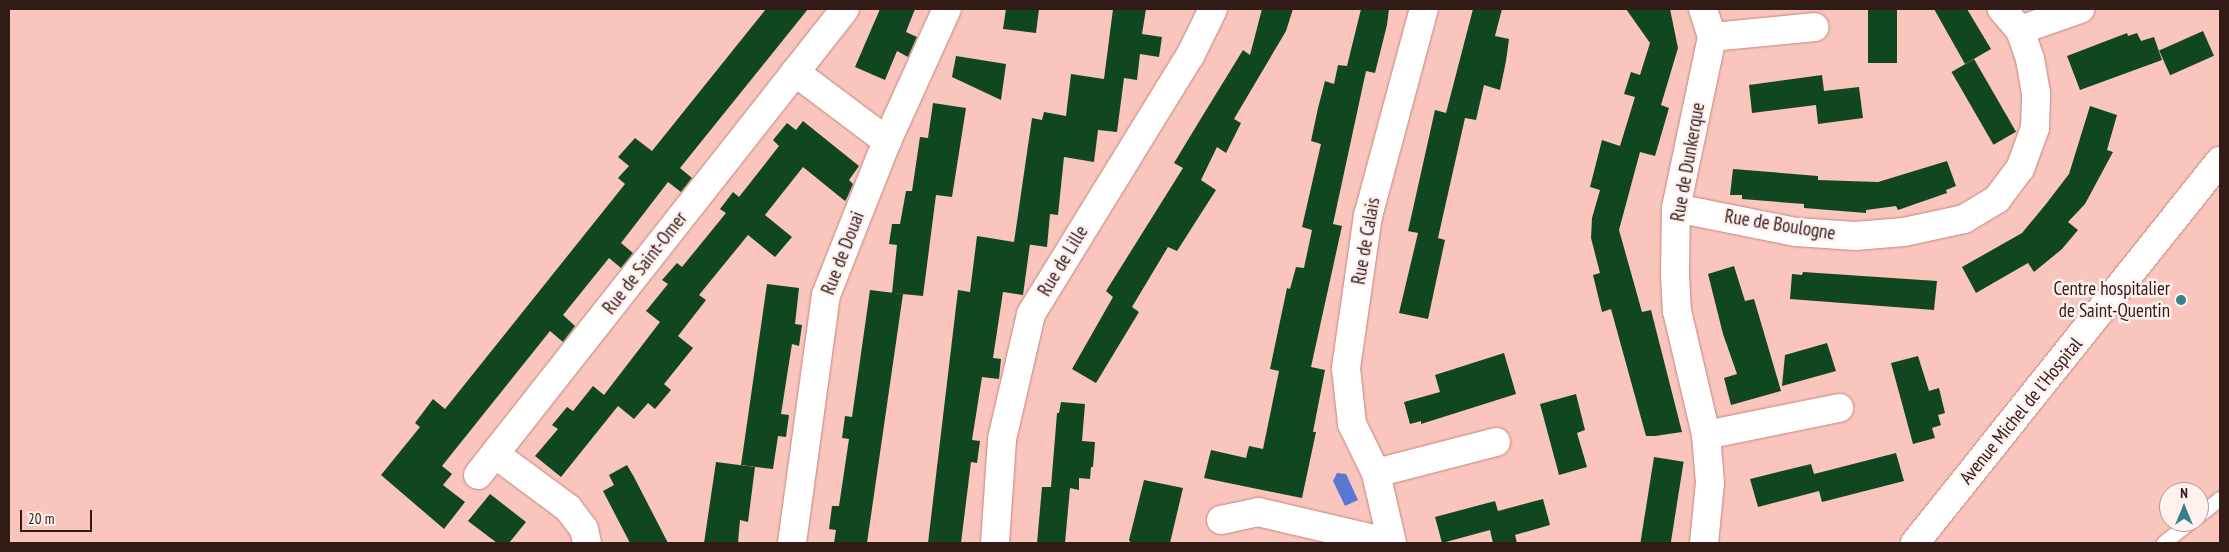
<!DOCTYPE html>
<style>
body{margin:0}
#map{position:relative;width:2229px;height:552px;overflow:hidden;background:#f9c5bd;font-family:"PT Sans Narrow",sans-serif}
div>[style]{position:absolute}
.water>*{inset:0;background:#5a77d2}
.building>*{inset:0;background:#114720;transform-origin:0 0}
.roads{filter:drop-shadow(0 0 1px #c3867d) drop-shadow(0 0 1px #c3867d)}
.service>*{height:14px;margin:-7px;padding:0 7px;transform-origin:7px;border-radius:7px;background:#fff}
.minor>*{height:28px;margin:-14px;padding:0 14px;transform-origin:14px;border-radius:14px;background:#fff}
.dots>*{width:14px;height:14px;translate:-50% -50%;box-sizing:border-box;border:2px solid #fef1ee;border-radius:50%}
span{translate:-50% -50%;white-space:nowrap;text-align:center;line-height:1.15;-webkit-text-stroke:5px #fef1ee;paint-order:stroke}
.street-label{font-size:19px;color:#321a17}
.poi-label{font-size:19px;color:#321a17}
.right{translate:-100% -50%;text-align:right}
.frame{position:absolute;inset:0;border:10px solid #321a17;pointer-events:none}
.north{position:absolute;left:2159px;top:482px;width:50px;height:50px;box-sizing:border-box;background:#fef1ee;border:1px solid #ac9b98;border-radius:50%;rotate:0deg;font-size:14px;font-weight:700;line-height:20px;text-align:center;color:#321a17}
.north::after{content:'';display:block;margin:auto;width:18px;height:22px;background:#387f8a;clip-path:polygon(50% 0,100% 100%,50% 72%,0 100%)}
.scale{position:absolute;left:20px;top:510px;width:72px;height:22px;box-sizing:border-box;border:2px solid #321a17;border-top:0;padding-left:6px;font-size:15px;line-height:18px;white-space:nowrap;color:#321a17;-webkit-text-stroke:4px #fef1ee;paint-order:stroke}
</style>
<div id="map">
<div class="water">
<i style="clip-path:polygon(1337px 473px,1346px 474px,1358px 500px,1345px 506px,1333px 481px)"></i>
</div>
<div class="building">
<i style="clip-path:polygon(766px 9px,808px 9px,680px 168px,692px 178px,681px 192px,668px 182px,621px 243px,633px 253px,621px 268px,609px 258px,563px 315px,575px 326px,563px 342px,550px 331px,442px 466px,452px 474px,443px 485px,465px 502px,444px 529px,381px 475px,420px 427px,415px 423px,433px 399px,445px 409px,625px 184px,618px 178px,629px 166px,618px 157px,635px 138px,652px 151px)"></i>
<i style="clip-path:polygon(880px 9px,915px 9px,906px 32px,917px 37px,908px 57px,897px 51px,885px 80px,855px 67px)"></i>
<i style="clip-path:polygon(1006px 9px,1039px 9px,1036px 33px,1003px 29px)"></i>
<i style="clip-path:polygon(1113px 9px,1146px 9px,1142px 34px,1162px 37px,1159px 57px,1140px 54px,1137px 80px,1124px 78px,1117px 132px,1098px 130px,1094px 162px,1064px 157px,1058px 215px,1050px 214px,1047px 247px,1026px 244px,1030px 244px,1023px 295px,1003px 292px,993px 358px,1001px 359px,999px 379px,982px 377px,972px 440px,980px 441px,977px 463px,971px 462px,961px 543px,928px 543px,958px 290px,970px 292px,977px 236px,1014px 242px,1032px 118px,1042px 120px,1044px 112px,1066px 116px,1071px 74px,1104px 79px)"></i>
<i style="clip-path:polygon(1262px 9px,1293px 9px,1286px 31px,1234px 119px,1241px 123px,1226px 153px,1217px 147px,1201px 180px,1216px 190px,1177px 251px,1168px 247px,1132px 307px,1139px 312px,1096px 383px,1072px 369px,1113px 297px,1106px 291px,1183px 168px,1174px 163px,1200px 120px,1243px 50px,1250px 55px)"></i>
<i style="clip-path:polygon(1361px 9px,1389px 9px,1387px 25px,1375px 73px,1366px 71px,1333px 224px,1342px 226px,1311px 367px,1325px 370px,1313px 432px,1316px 432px,1302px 498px,1204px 478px,1211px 450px,1246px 458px,1249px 446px,1263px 449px,1279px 371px,1270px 369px,1287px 288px,1290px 289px,1296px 267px,1304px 268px,1312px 230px,1302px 227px,1321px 144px,1311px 141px,1318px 108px,1325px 81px,1334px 84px,1338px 65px,1347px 66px)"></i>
<i style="clip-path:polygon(1473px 9px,1502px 9px,1495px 36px,1509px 39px,1506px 61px,1500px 90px,1484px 85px,1476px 120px,1465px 118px,1438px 238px,1445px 240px,1428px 319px,1399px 313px,1418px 233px,1408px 231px,1435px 110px,1446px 113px)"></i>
<i style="clip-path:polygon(1626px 9px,1670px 9px,1678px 48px,1661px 105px,1669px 108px,1655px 156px,1640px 152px,1619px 230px,1642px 312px,1651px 310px,1682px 432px,1655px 436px,1646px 436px,1611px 309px,1602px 312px,1593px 275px,1600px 273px,1591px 238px,1592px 218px,1600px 190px,1590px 187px,1602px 140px,1620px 146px,1635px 97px,1624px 94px,1631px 72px,1640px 75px,1650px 43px)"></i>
<i style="left:1868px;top:9px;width:29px;height:54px"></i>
<i style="clip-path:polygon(1934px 9px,1967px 9px,1991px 49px,1965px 64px)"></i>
<i style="left:2203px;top:31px;width:27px;height:48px;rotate:66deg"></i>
<i style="clip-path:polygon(2127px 33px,2128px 36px,2137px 33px,2141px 41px,2154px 37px,2162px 60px,2080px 90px,2067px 56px)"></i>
<i style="clip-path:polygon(956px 56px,1006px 64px,1001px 100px,952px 77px)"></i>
<i style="left:1974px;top:59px;width:84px;height:26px;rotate:60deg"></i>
<i style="clip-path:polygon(1822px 75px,1824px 91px,1859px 87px,1863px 118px,1818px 124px,1816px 105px,1752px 113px,1749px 85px)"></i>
<i style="clip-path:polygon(933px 103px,966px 108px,952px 197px,936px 195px,923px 296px,892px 293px,897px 245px,889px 244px,892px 224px,900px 224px,906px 191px,912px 191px,920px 137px,928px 138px)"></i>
<i style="clip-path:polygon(2090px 106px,2117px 115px,2107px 150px,2113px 152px,2085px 204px,2068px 222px,2078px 230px,2062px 249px,2034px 272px,2028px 263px,1976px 293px,1962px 267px,2022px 233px,2046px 204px,2069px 174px)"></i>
<i style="clip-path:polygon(803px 121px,859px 166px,849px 180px,853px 184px,847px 198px,845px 201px,803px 167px,765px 215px,792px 237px,775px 257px,748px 235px,699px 295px,706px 300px,678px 336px,693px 348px,664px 384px,671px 390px,655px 409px,648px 403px,634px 419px,618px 406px,561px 477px,535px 456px,558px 429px,552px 425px,567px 407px,573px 411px,593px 386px,604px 395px,660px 322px,646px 311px,668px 284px,662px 280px,677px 263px,682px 267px,726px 213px,720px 209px,733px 192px,739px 197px,779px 146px,773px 140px,787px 123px,796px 130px)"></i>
<i style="clip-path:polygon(1947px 161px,1956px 186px,1946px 190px,1947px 193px,1898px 210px,1896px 206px,1866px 210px,1866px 213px,1804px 208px,1804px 204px,1742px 199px,1742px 195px,1730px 195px,1733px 169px,1818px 176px,1818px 180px,1878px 182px)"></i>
<i style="clip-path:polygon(1734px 266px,1745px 301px,1754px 299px,1781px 391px,1731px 405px,1724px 378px,1737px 374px,1723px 334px,1708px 274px)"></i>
<i style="clip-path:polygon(1803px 272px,1937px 281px,1934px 310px,1790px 299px,1792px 274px,1802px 275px)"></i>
<i style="clip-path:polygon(767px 284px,799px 288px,795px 324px,802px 325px,799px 346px,792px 344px,781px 414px,789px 415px,786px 437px,778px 436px,773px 469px,741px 465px)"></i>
<i style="clip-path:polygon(870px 290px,903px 294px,867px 543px,834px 543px,836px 530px,829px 529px,832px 506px,839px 506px,849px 439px,842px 438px,845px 416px,852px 417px)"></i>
<i style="clip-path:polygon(1827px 343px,1836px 371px,1782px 386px,1785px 355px)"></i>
<i style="clip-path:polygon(1504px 353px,1516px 394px,1421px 424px,1421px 421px,1410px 424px,1404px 402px,1440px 392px,1435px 375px)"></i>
<i style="clip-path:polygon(1918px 356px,1929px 391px,1939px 388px,1945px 413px,1938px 415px,1941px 425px,1932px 428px,1935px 438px,1913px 444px,1891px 363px)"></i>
<i style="clip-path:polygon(1576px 394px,1585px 430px,1577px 433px,1587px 467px,1559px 475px,1540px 404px)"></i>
<i style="clip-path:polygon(1061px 402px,1085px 404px,1082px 441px,1095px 442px,1093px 467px,1091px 467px,1090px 479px,1079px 478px,1079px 490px,1070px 488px,1065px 543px,1037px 543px,1042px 487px,1051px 487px,1057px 413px,1059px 413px)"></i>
<i style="clip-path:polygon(1896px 453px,1904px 481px,1822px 502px,1819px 491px,1758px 507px,1750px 479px,1811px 464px,1814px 474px)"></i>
<i style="left:1654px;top:457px;width:30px;height:86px;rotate:9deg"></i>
<i style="clip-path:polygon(716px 462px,755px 467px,748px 522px,740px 520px,738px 543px,704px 543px)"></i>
<i style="clip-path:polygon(627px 465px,634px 477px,668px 543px,630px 543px,603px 491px,614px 485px,609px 475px)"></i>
<i style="clip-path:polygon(1144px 480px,1183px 488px,1170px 543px,1131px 543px,1129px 540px)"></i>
<i style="clip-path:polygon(490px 494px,526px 522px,509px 543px,497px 543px,468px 521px)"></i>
<i style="clip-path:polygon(1543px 499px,1550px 525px,1515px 535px,1517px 543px,1493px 543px,1490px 530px,1442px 543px,1435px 517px,1495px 501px,1498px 511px)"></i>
</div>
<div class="roads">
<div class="service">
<i style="left:2199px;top:516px;width:27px;rotate:-39deg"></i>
<i style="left:2164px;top:543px;width:34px;rotate:-38deg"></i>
</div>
<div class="minor">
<i style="left:1703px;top:9px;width:29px;rotate:72deg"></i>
<i style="left:1712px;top:37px;width:175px;rotate:101.9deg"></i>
<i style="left:1676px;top:208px;width:67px;rotate:90.9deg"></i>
<i style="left:1675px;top:275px;width:36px;rotate:87deg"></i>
<i style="left:1677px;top:311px;width:127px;rotate:76.8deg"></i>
<i style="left:1706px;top:435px;width:48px;rotate:85.2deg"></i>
<i style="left:1710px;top:483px;width:60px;rotate:95.7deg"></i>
<i style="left:2020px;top:30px;width:64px;rotate:-19.3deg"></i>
<i style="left:1712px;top:37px;width:103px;rotate:-5.5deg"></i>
<i style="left:795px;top:72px;width:115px;rotate:36.9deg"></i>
<i style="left:1676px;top:208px;width:122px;rotate:11.3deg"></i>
<i style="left:1796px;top:232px;width:59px;rotate:3.9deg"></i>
<i style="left:1855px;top:236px;width:49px;rotate:-4.7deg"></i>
<i style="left:1904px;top:232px;width:61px;rotate:-12.2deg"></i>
<i style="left:1964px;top:219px;width:39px;rotate:-31deg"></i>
<i style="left:1997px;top:199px;width:38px;rotate:-53deg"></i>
<i style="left:2020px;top:169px;width:44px;rotate:-69.9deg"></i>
<i style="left:2035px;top:128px;width:35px;rotate:-88deg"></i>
<i style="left:2036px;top:93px;width:35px;rotate:-100deg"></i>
<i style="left:2030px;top:59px;width:31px;rotate:-109deg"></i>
<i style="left:2020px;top:30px;width:28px;rotate:-131deg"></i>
<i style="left:1706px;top:435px;width:136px;rotate:-11.5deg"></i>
<i style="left:495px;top:454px;width:91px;rotate:36.5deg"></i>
<i style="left:568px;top:508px;width:26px;rotate:53deg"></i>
<i style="left:584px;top:529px;width:14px;rotate:78deg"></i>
<i style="left:1376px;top:473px;width:124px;rotate:-14.5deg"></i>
<i style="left:478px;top:475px;width:593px;rotate:-51.78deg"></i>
<i style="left:1221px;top:520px;width:38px;rotate:-12deg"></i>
<i style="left:1258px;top:512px;width:137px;rotate:13.1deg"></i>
<i style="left:792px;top:543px;width:250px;rotate:-82.2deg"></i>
<i style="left:826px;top:295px;width:166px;rotate:-68.4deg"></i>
<i style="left:887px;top:141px;width:145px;rotate:-65.6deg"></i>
<i style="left:995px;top:543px;width:104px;rotate:-86.1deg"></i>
<i style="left:1002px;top:439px;width:128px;rotate:-76.9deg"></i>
<i style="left:1031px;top:314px;width:303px;rotate:-58.4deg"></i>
<i style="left:1190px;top:56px;width:52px;rotate:-63.9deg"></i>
<i style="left:1392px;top:543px;width:72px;rotate:-102.9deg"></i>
<i style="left:1376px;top:473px;width:55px;rotate:-116.1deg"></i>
<i style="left:1352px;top:424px;width:56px;rotate:-96.1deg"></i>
<i style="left:1346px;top:368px;width:154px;rotate:-81.8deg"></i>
<i style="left:1368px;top:216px;width:214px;rotate:-74.9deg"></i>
<i style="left:1915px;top:543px;width:489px;rotate:-51.4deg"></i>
</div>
</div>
<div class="dots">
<i style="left:2181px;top:300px;background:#387f8a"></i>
</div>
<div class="street-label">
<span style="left:1688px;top:162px;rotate:-80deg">Rue de Dunkerque</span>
<span style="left:1780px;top:225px;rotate:9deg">Rue de Boulogne</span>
<span style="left:1366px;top:241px;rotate:-80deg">Rue de Calais</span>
<span style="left:843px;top:253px;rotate:-69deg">Rue de Douai</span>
<span style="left:1063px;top:261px;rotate:-59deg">Rue de Lille</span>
<span style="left:645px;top:263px;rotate:-52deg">Rue de Saint-Omer</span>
<span style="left:2021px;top:411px;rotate:-51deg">Avenue Michel de l'Hospital</span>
</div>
<div class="poi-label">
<span class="right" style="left:2170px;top:300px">Centre hospitalier<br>de Saint-Quentin</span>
</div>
<div class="frame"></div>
<div class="north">N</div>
<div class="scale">20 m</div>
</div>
